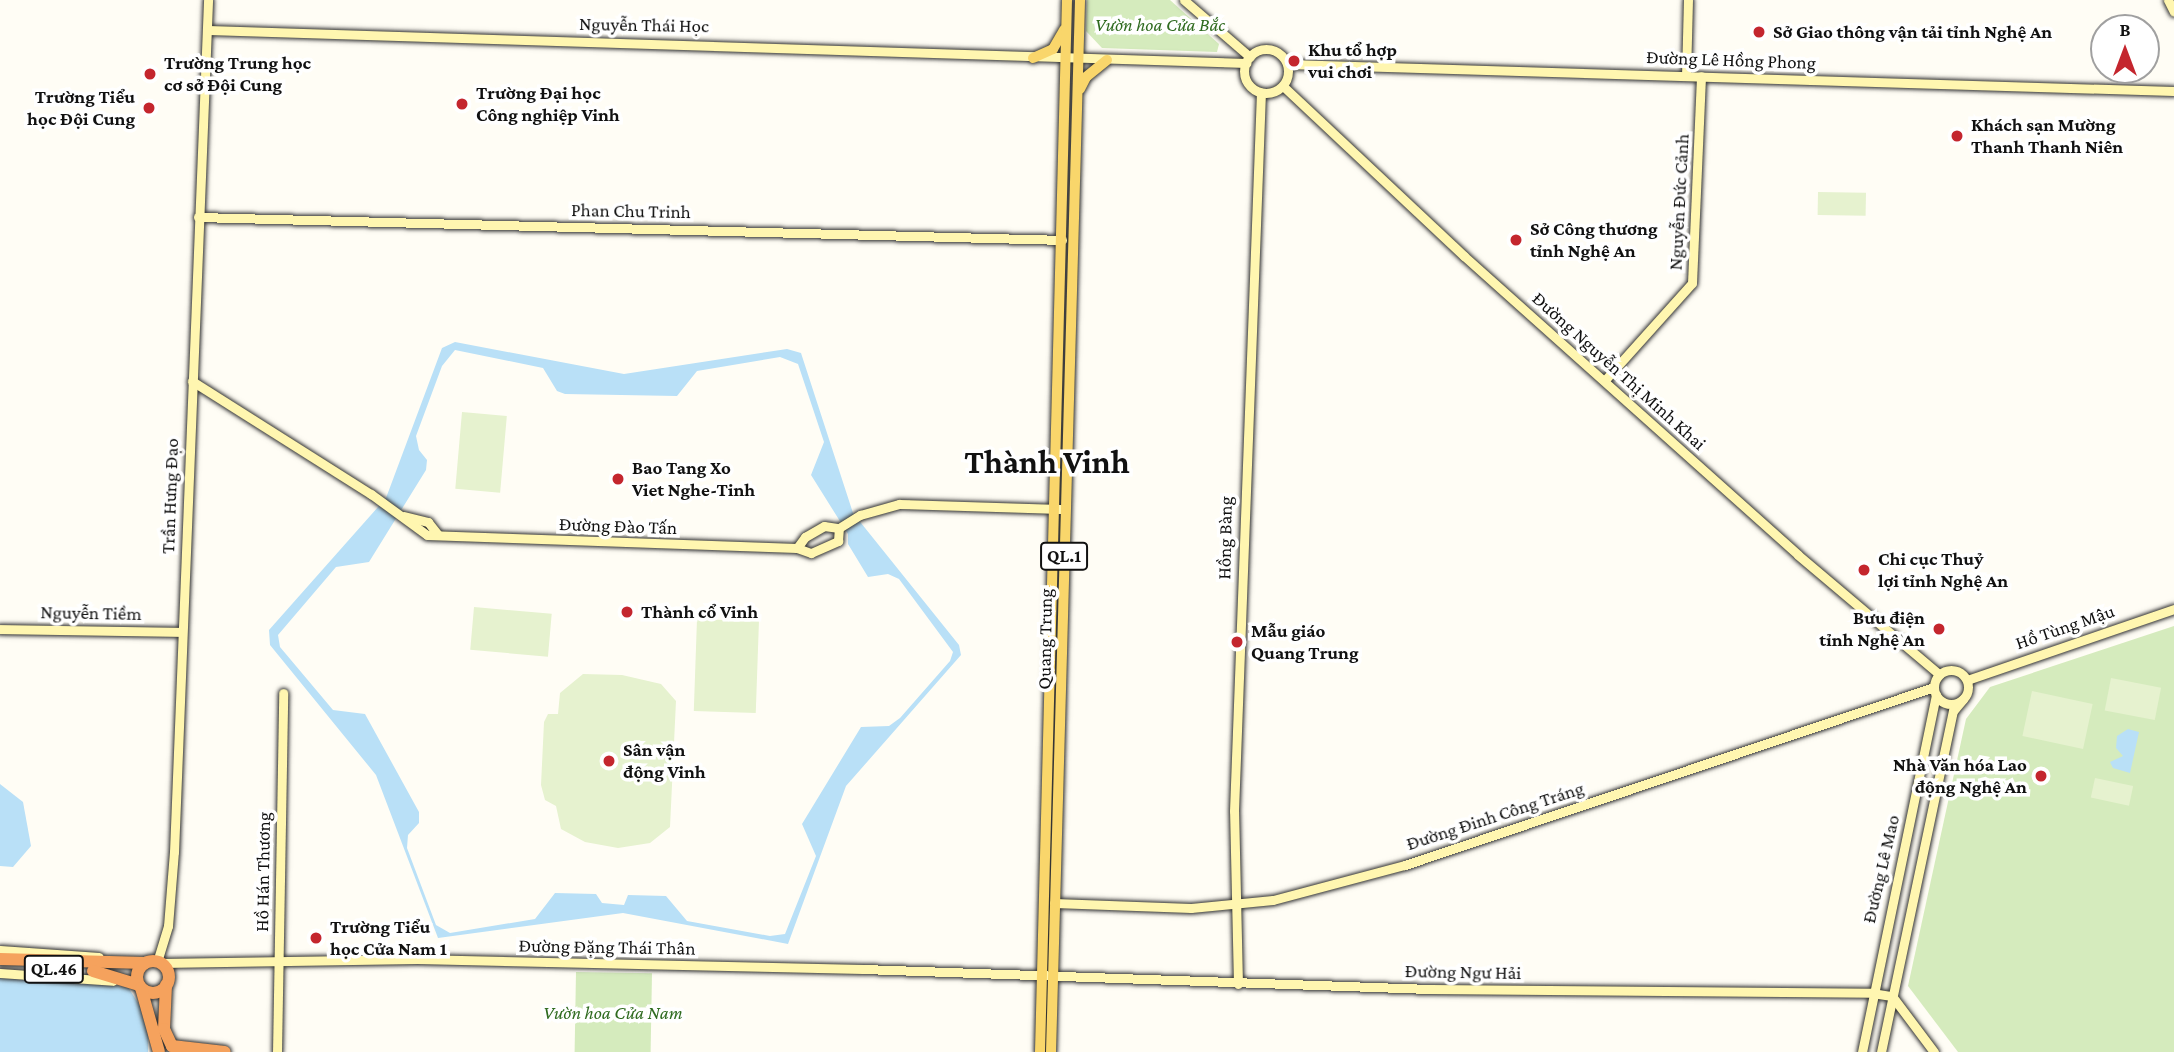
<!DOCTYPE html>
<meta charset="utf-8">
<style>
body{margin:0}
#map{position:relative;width:2174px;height:1052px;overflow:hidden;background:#fffdf5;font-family:"Crimson Pro",serif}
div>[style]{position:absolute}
.green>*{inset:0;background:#d5ebbd;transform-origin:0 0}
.pitch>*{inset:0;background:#e6f2cf;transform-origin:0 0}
.water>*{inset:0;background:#b9e0f7}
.roads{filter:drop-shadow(0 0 2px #333) drop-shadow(0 0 2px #333)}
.secondary>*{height:9px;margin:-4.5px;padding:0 4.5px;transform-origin:4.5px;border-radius:4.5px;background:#fff6b0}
.secondary>.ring{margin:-4.5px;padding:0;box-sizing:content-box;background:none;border:9px solid #fff6b0;border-radius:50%}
.primary>*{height:10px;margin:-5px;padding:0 5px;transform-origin:5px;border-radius:5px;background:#f9d66b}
.highway>*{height:12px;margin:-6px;padding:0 6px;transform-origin:6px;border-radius:6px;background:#f5a25d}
.highway>.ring{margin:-6px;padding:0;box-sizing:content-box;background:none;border:12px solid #f5a25d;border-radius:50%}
.dots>*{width:19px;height:19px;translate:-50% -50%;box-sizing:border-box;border:4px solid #fff;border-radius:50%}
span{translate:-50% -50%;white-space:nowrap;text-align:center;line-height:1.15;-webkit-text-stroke:7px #fff;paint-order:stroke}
.shield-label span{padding:2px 5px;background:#fff;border:2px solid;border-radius:5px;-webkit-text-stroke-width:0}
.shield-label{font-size:18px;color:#111;font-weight:700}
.street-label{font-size:19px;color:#111}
.park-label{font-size:19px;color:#2f6b1f;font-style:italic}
.poi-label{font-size:19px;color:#111;font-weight:700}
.left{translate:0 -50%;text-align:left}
.right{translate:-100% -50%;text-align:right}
.town-label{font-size:33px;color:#111;font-weight:700}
.north{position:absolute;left:2090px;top:14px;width:70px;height:70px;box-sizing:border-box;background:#fff;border:2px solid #a0a0a0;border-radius:50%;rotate:0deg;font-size:19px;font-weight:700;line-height:28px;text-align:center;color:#111}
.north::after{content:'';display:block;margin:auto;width:24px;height:32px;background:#c4262e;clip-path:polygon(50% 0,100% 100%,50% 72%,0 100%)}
</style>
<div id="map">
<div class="green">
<i style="clip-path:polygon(1087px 0,1170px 0,1219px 44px,1217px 52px,1102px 48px,1086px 31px)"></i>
<i style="clip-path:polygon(2174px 626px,2174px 1052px,1958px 1052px,1908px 986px,1966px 719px,1990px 687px)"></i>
<i style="left:576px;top:972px;width:76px;height:80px;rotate:1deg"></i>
</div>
<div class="pitch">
<i style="left:1818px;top:192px;width:48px;height:23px;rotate:1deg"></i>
<i style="left:462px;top:412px;width:45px;height:77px;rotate:5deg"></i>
<i style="left:474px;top:607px;width:78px;height:43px;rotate:5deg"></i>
<i style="left:697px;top:619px;width:62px;height:92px;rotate:2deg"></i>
<i style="clip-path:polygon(583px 674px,622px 675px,661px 684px,676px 701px,670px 827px,650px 843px,618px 848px,585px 842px,561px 829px,556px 806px,545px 800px,541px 785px,544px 722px,548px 714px,558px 714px,560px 693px)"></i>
<i style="left:2111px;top:678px;width:51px;height:33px;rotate:11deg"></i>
<i style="left:2032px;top:691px;width:62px;height:46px;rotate:12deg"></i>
<i style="left:2095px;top:778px;width:39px;height:20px;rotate:12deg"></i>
</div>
<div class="water">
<i style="clip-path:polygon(evenodd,455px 342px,624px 374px,787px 349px,801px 353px,853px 513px,959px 645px,961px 655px,846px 786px,788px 944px,623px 913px,438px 938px,376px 775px,270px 645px,269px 630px,386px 498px,442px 348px,455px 342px,455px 350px,543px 368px,557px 391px,565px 394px,677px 396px,697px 371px,780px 357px,798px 364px,824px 442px,811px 475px,848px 534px,848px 544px,868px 577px,888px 574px,899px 579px,953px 652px,950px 661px,900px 718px,889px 726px,861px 727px,802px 824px,816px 856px,785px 934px,770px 936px,687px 921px,666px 896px,628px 895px,624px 905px,602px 903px,596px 894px,555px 893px,535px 919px,450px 933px,436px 925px,407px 848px,408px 835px,419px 823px,419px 812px,365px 714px,333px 710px,280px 647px,278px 635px,336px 567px,369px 562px,426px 470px,427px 460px,419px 450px,416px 436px,442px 366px,455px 350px)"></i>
<i style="clip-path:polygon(2128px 729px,2139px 732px,2130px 773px,2113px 768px,2110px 762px,2123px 756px,2116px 748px,2117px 736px)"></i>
<i style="clip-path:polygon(0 784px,23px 802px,31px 846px,13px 867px,0 866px)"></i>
<i style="clip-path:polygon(0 978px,128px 987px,148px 1019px,148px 1052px,0 1052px)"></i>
</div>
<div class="roads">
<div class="secondary">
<i style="left:1184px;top:0;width:87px;rotate:40.8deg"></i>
<i style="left:2168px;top:0;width:13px;rotate:63deg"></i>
<i style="left:208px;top:30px;width:1039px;rotate:1.82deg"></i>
<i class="ring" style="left:1244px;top:49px;width:35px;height:35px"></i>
<i style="left:1288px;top:64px;width:886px;rotate:1.75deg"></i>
<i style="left:1686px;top:76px;width:76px;rotate:-88.5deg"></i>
<i style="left:1283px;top:86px;width:248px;rotate:43.2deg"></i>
<i style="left:1464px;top:256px;width:448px;rotate:41.8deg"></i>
<i style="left:1798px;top:555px;width:185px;rotate:40.2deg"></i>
<i style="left:198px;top:217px;width:864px;rotate:1.52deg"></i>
<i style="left:1605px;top:380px;width:130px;rotate:-48.1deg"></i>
<i style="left:1692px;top:283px;width:207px;rotate:-87.5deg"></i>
<i style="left:192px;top:381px;width:212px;rotate:32.3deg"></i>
<i style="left:371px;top:494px;width:69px;rotate:36.2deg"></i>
<i style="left:427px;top:535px;width:370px;rotate:2deg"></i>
<i style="left:797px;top:548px;width:15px;rotate:20deg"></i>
<i style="left:811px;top:553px;width:30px;rotate:-24deg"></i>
<i style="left:838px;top:541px;width:13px;rotate:-86deg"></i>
<i style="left:404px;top:516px;width:25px;rotate:14deg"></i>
<i style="left:428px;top:522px;width:16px;rotate:52deg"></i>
<i style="left:797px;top:548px;width:14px;rotate:-54deg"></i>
<i style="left:805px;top:537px;width:22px;rotate:-30deg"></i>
<i style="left:824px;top:526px;width:15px;rotate:8deg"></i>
<i style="left:839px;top:528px;width:25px;rotate:-32deg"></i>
<i style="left:860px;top:515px;width:41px;rotate:-15.8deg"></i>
<i style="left:899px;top:504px;width:161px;rotate:1.8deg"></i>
<i style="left:0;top:629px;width:182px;rotate:0.9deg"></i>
<i class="ring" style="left:1934px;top:670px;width:25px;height:25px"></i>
<i style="left:1967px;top:680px;width:219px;rotate:-18.9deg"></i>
<i style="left:1054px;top:903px;width:137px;rotate:2.1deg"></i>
<i style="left:1191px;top:908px;width:82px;rotate:-5.6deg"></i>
<i style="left:1273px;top:900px;width:137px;rotate:-14.9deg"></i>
<i style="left:1405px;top:865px;width:558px;rotate:-18.6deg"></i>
<i style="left:0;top:950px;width:99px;rotate:4deg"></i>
<i style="left:157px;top:962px;width:38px;rotate:-73deg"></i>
<i style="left:168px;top:926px;width:74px;rotate:-85.4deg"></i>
<i style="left:174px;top:852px;width:853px;rotate:-87.71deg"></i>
<i style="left:161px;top:963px;width:256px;rotate:-0.9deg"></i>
<i style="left:417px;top:959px;width:446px;rotate:1.3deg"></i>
<i style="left:863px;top:969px;width:567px;rotate:2.02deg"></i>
<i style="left:1430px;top:989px;width:442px;rotate:0.5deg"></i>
<i style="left:1872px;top:993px;width:20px;rotate:9deg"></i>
<i style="left:1892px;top:996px;width:70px;rotate:53.1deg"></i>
<i style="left:0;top:973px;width:113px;rotate:4deg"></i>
<i style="left:1238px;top:984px;width:173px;rotate:-91.3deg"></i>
<i style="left:1234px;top:811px;width:719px;rotate:-87.85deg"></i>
<i style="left:277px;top:1052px;width:359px;rotate:-89deg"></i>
<i style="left:1862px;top:1052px;width:365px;rotate:-78.3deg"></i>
<i style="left:1881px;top:1052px;width:349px;rotate:-78.1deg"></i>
<i style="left:1953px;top:711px;width:16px;rotate:-50deg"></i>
</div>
<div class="primary">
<i style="left:1033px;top:58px;width:22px;rotate:-24deg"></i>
<i style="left:1053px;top:49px;width:22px;rotate:-60deg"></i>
<i style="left:1080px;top:89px;width:13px;rotate:-63deg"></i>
<i style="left:1086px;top:77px;width:27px;rotate:-39deg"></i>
<i style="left:1040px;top:1052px;width:1052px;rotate:-88.53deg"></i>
<i style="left:1051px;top:1052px;width:1052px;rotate:-88.42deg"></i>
</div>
<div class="highway">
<i style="left:0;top:959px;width:145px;rotate:1.6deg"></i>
<i class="ring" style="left:137px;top:961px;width:20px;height:20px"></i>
<i style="left:93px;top:971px;width:48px;rotate:16.9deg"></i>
<i style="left:166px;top:985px;width:44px;rotate:92.6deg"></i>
<i style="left:164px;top:1029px;width:19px;rotate:65deg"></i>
<i style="left:172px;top:1046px;width:53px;rotate:6.5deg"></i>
<i style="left:141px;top:988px;width:66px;rotate:74.3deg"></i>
</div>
</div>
<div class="dots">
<i style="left:1759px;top:32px;background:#c4262e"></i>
<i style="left:1294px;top:61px;background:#c4262e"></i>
<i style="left:150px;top:74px;background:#c4262e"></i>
<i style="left:462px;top:104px;background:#c4262e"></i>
<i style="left:149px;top:108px;background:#c4262e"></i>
<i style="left:1957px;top:136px;background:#c4262e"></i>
<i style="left:1516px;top:240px;background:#c4262e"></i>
<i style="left:618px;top:479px;background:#c4262e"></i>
<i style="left:1864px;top:570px;background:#c4262e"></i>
<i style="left:627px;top:612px;background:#c4262e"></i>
<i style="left:1939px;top:629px;background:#c4262e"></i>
<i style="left:1237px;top:642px;background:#c4262e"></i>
<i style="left:609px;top:761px;background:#c4262e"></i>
<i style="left:2041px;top:776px;background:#c4262e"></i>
<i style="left:316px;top:938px;background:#c4262e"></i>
</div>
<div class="shield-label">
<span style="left:1064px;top:556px">QL.1</span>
<span style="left:54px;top:969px">QL.46</span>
</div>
<div class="street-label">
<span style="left:644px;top:25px;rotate:1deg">Nguyễn Thái Học</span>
<span style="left:1731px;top:60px;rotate:2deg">Đường Lê Hồng Phong</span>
<span style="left:1679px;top:202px;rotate:-87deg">Nguyễn Đức Cảnh</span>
<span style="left:631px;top:211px;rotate:1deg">Phan Chu Trinh</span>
<span style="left:1619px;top:371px;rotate:42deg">Đường Nguyễn Thị Minh Khai</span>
<span style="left:170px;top:496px;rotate:-88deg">Trần Hưng Đạo</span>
<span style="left:618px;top:526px;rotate:2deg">Đường Đào Tấn</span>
<span style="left:1225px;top:538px;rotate:-89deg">Hồng Bàng</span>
<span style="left:91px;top:613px;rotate:1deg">Nguyễn Tiềm</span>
<span style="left:2065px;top:627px;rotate:-19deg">Hồ Tùng Mậu</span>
<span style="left:1045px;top:639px;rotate:-89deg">Quang Trung</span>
<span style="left:1495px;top:816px;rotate:-18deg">Đường Đinh Công Tráng</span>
<span style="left:1881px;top:869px;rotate:-77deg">Đường Lê Mao</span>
<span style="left:263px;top:872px;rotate:-89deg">Hồ Hán Thương</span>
<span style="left:607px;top:947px;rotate:1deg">Đường Đặng Thái Thân</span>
<span style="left:1463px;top:972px;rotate:1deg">Đường Ngư Hải</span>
</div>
<div class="park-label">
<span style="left:1160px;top:25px">Vườn hoa Cửa Bắc</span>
<span style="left:613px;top:1013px">Vườn hoa Cửa Nam</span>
</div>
<div class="poi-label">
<span class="left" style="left:1773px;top:32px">Sở Giao thông vận tải tỉnh Nghệ An</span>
<span class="left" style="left:1308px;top:61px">Khu tổ hợp<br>vui chơi</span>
<span class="left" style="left:164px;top:74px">Trường Trung học<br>cơ sở Đội Cung</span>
<span class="left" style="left:476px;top:104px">Trường Đại học<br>Công nghiệp Vinh</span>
<span class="right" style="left:135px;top:108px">Trường Tiểu<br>học Đội Cung</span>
<span class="left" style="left:1971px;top:136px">Khách sạn Mường<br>Thanh Thanh Niên</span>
<span class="left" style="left:1530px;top:240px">Sở Công thương<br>tỉnh Nghệ An</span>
<span class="left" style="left:632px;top:479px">Bao Tang Xo<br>Viet Nghe-Tinh</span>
<span class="left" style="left:1878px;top:570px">Chi cục Thuỷ<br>lợi tỉnh Nghệ An</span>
<span class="left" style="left:641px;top:612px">Thành cổ Vinh</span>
<span class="right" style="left:1925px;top:629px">Bưu điện<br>tỉnh Nghệ An</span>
<span class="left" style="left:1251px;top:642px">Mẫu giáo<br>Quang Trung</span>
<span class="left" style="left:623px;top:761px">Sân vận<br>động Vinh</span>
<span class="right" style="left:2027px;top:776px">Nhà Văn hóa Lao<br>động Nghệ An</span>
<span class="left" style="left:330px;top:938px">Trường Tiểu<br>học Cửa Nam 1</span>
</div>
<div class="town-label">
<span style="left:1047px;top:462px">Thành Vinh</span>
</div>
<div class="north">B</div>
</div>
